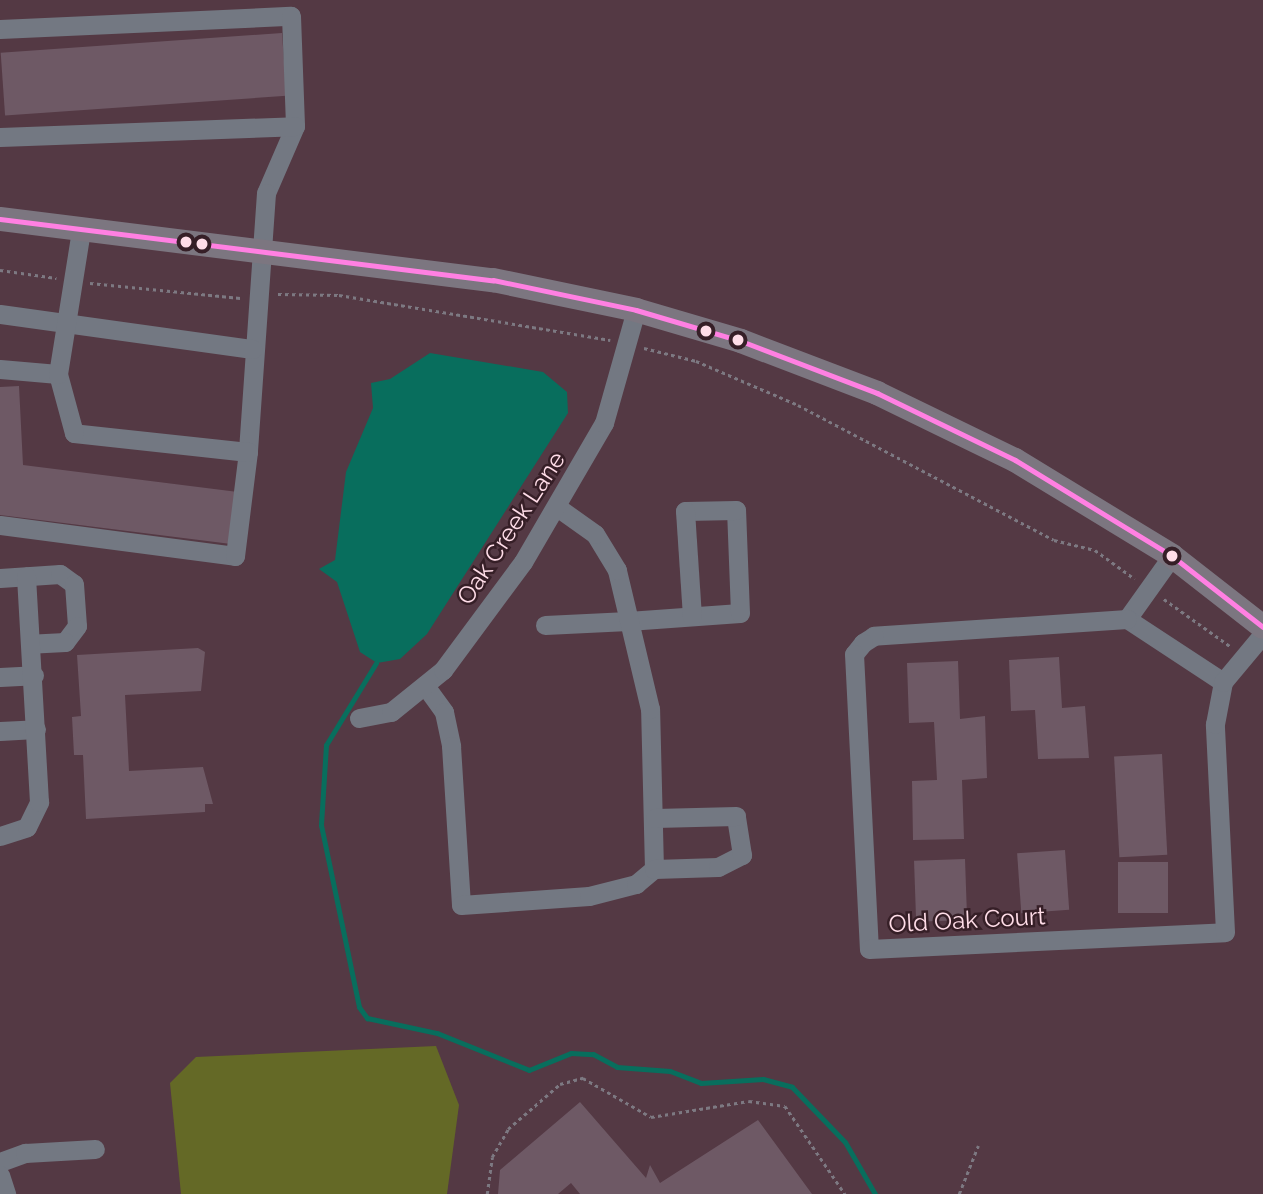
<!DOCTYPE html>
<style>
body{margin:0}
#map{position:relative;width:1263px;height:1194px;overflow:hidden;background:#543944;font-family:Raleway,sans-serif}
div>[style]{position:absolute}
.green>*{inset:0;background:#646926}
.water>*{inset:0;background:#086e5d}
.stream>*{height:5px;margin:-2.5px;padding:0 2.5px;transform-origin:2.5px;border-radius:2.5px;background:#086e5d}
.building>*{inset:0;background:#6e5965;transform-origin:0 0}
.path>*{height:2.5px;margin-top:-1.25px;transform-origin:0;background:repeating-linear-gradient(90deg,#7d7982 0 3.5px,transparent 0 7px)}
.minor>*{height:19px;margin:-9.5px;padding:0 9.5px;transform-origin:9.5px;border-radius:9.5px;background:#737882}
.major>*{height:24px;margin:-12px;padding:0 12px;transform-origin:12px;border-radius:12px;background:#7c7680}
.bus-1>*{height:5px;margin:-2.5px;padding:0 2.5px;transform-origin:2.5px;border-radius:2.5px;background:#ff80e2}
.dots>*{width:19px;height:19px;translate:-50% -50%;box-sizing:border-box;border:4px solid #361f27;border-radius:50%}
span{translate:-50% -50%;white-space:nowrap;text-align:center;line-height:1.15;-webkit-text-stroke:5px #361f27;paint-order:stroke}
.street-label{font-size:24px;color:#ffdde8}
</style>
<div id="map">
<div class="green">
<i style="clip-path:polygon(436px 1046px,459px 1105px,447px 1194px,181px 1194px,170px 1083px,196px 1057px)"></i>
</div>
<div class="water">
<i style="clip-path:polygon(430px 353px,543px 372px,567px 392px,568px 413px,427px 634px,400px 659px,377px 663px,360px 652px,337px 582px,319px 569px,335px 560px,346px 472px,373px 408px,371px 383px,390px 379px)"></i>
</div>
<div class="stream">
<i style="left:376px;top:663px;width:96px;rotate:121.4deg"></i>
<i style="left:326px;top:745px;width:80px;rotate:93.6deg"></i>
<i style="left:321px;top:825px;width:186px;rotate:78.2deg"></i>
<i style="left:359px;top:1007px;width:14px;rotate:54deg"></i>
<i style="left:367px;top:1018px;width:72px;rotate:12.1deg"></i>
<i style="left:437px;top:1033px;width:99px;rotate:21.9deg"></i>
<i style="left:529px;top:1070px;width:45px;rotate:-22deg"></i>
<i style="left:571px;top:1053px;width:22px;rotate:3deg"></i>
<i style="left:593px;top:1054px;width:27px;rotate:28deg"></i>
<i style="left:617px;top:1067px;width:53px;rotate:4.3deg"></i>
<i style="left:670px;top:1071px;width:33px;rotate:21deg"></i>
<i style="left:701px;top:1083px;width:62px;rotate:-3.7deg"></i>
<i style="left:763px;top:1079px;width:30px;rotate:15deg"></i>
<i style="left:792px;top:1087px;width:76px;rotate:46.1deg"></i>
<i style="left:845px;top:1142px;width:60px;rotate:60deg"></i>
</div>
<div class="building">
<i style="left:282px;top:33px;width:63px;height:282px;rotate:86deg"></i>
<i style="clip-path:polygon(19px 386px,23px 465px,238px 492px,231px 544px,0 515px,0 387px)"></i>
<i style="clip-path:polygon(198px 648px,205px 652px,201px 691px,125px 695px,129px 771px,203px 767px,213px 804px,205px 804px,205px 812px,86px 819px,83px 755px,74px 755px,72px 717px,81px 716px,77px 655px)"></i>
<i style="clip-path:polygon(1059px 657px,1062px 708px,1085px 706px,1089px 758px,1038px 759px,1035px 710px,1011px 711px,1009px 660px)"></i>
<i style="clip-path:polygon(958px 661px,960px 719px,985px 716px,987px 778px,962px 780px,964px 839px,913px 840px,912px 781px,937px 780px,934px 722px,909px 723px,907px 663px)"></i>
<i style="left:1162px;top:754px;width:101px;height:48px;rotate:87deg"></i>
<i style="left:1065px;top:850px;width:60px;height:48px;rotate:86deg"></i>
<i style="left:965px;top:859px;width:61px;height:51px;rotate:88deg"></i>
<i style="left:1168px;top:862px;width:51px;height:50px;rotate:90deg"></i>
<i style="clip-path:polygon(580px 1102px,646px 1178px,650px 1165px,660px 1183px,758px 1120px,812px 1194px,580px 1194px,571px 1183px,558px 1194px,498px 1194px,500px 1170px)"></i>
</div>
<div class="path">
<i style="left:0;top:270px;width:57px;rotate:8.1deg"></i>
<i style="left:90px;top:283px;width:151px;rotate:5.7deg"></i>
<i style="left:278px;top:294px;width:61px;rotate:0.9deg"></i>
<i style="left:339px;top:295px;width:275px;rotate:9.4deg"></i>
<i style="left:644px;top:348px;width:54px;rotate:14deg"></i>
<i style="left:696px;top:361px;width:111px;rotate:23.3deg"></i>
<i style="left:798px;top:405px;width:289px;rotate:27.8deg"></i>
<i style="left:1054px;top:540px;width:42px;rotate:13.7deg"></i>
<i style="left:1095px;top:550px;width:49px;rotate:35.9deg"></i>
<i style="left:1164px;top:599px;width:81px;rotate:35.5deg"></i>
<i style="left:487px;top:1194px;width:37px;rotate:-82deg"></i>
<i style="left:492px;top:1157px;width:32px;rotate:-60deg"></i>
<i style="left:508px;top:1129px;width:69px;rotate:-40.9deg"></i>
<i style="left:560px;top:1084px;width:24px;rotate:-15deg"></i>
<i style="left:583px;top:1078px;width:78px;rotate:29.8deg"></i>
<i style="left:651px;top:1117px;width:99px;rotate:-9.3deg"></i>
<i style="left:749px;top:1101px;width:36px;rotate:8deg"></i>
<i style="left:785px;top:1106px;width:107px;rotate:55.7deg"></i>
<i style="left:959px;top:1194px;width:52px;rotate:-68.4deg"></i>
</div>
<div class="minor">
<i style="left:0;top:29px;width:291px;rotate:-2.6deg"></i>
<i style="left:291px;top:16px;width:110px;rotate:87.9deg"></i>
<i style="left:295px;top:126px;width:73px;rotate:113.4deg"></i>
<i style="left:266px;top:193px;width:260px;rotate:94deg"></i>
<i style="left:0;top:137px;width:295px;rotate:-2.1deg"></i>
<i style="left:0;top:314px;width:255px;rotate:7.9deg"></i>
<i style="left:0;top:369px;width:58px;rotate:4.9deg"></i>
<i style="left:0;top:525px;width:237px;rotate:7.5deg"></i>
<i style="left:235px;top:556px;width:105px;rotate:-82.9deg"></i>
<i style="left:248px;top:452px;width:175px;rotate:-173.8deg"></i>
<i style="left:74px;top:433px;width:61px;rotate:-105.2deg"></i>
<i style="left:58px;top:374px;width:146px;rotate:-80.9deg"></i>
<i style="left:0;top:578px;width:60px;rotate:-3.8deg"></i>
<i style="left:60px;top:574px;width:17px;rotate:36deg"></i>
<i style="left:74px;top:584px;width:42px;rotate:85.9deg"></i>
<i style="left:77px;top:626px;width:20px;rotate:127deg"></i>
<i style="left:65px;top:642px;width:34px;rotate:177deg"></i>
<i style="left:1127px;top:619px;width:77px;rotate:-54.5deg"></i>
<i style="left:545px;top:625px;width:83px;rotate:-2.8deg"></i>
<i style="left:628px;top:621px;width:112px;rotate:-4.1deg"></i>
<i style="left:740px;top:613px;width:103px;rotate:-92.2deg"></i>
<i style="left:736px;top:510px;width:51px;rotate:178.9deg"></i>
<i style="left:685px;top:511px;width:105px;rotate:86.2deg"></i>
<i style="left:0;top:677px;width:34px;rotate:-3deg"></i>
<i style="left:1223px;top:682px;width:115px;rotate:-146.7deg"></i>
<i style="left:1127px;top:619px;width:254px;rotate:176.2deg"></i>
<i style="left:874px;top:636px;width:13px;rotate:148deg"></i>
<i style="left:863px;top:643px;width:14px;rotate:129deg"></i>
<i style="left:854px;top:654px;width:295px;rotate:87.1deg"></i>
<i style="left:869px;top:949px;width:356px;rotate:-2.7deg"></i>
<i style="left:1225px;top:932px;width:208px;rotate:-92.8deg"></i>
<i style="left:1215px;top:724px;width:43px;rotate:-79.2deg"></i>
<i style="left:1223px;top:682px;width:62px;rotate:-50.2deg"></i>
<i style="left:426px;top:687px;width:31px;rotate:54deg"></i>
<i style="left:444px;top:712px;width:35px;rotate:78deg"></i>
<i style="left:451px;top:746px;width:159px;rotate:86.4deg"></i>
<i style="left:461px;top:905px;width:128px;rotate:-4deg"></i>
<i style="left:589px;top:896px;width:49px;rotate:-14.3deg"></i>
<i style="left:636px;top:884px;width:23px;rotate:-40deg"></i>
<i style="left:654px;top:869px;width:160px;rotate:-91.4deg"></i>
<i style="left:650px;top:709px;width:143px;rotate:-103.4deg"></i>
<i style="left:617px;top:570px;width:42px;rotate:-121.4deg"></i>
<i style="left:595px;top:534px;width:47px;rotate:-144.6deg"></i>
<i style="left:359px;top:718px;width:33px;rotate:-11deg"></i>
<i style="left:391px;top:712px;width:67px;rotate:-38.9deg"></i>
<i style="left:443px;top:670px;width:134px;rotate:-53.5deg"></i>
<i style="left:523px;top:562px;width:161px;rotate:-59.8deg"></i>
<i style="left:604px;top:423px;width:117px;rotate:-74.2deg"></i>
<i style="left:0;top:731px;width:36px;rotate:-3deg"></i>
<i style="left:0;top:836px;width:28px;rotate:-18deg"></i>
<i style="left:27px;top:827px;width:28px;rotate:-64deg"></i>
<i style="left:39px;top:802px;width:226px;rotate:-93.3deg"></i>
<i style="left:654px;top:869px;width:64px;rotate:-1.8deg"></i>
<i style="left:718px;top:867px;width:27px;rotate:-27deg"></i>
<i style="left:742px;top:855px;width:39px;rotate:-99deg"></i>
<i style="left:736px;top:816px;width:81px;rotate:178.6deg"></i>
<i style="left:0;top:1162px;width:27px;rotate:-20deg"></i>
<i style="left:25px;top:1153px;width:70px;rotate:-3.3deg"></i>
<i style="left:0;top:1175px;width:20px;rotate:72deg"></i>
</div>
<div class="major">
<i style="left:0;top:219px;width:497px;rotate:7.1deg"></i>
<i style="left:493px;top:280px;width:146px;rotate:11.8deg"></i>
<i style="left:636px;top:310px;width:109px;rotate:16.4deg"></i>
<i style="left:741px;top:341px;width:146px;rotate:20.9deg"></i>
<i style="left:877px;top:393px;width:153px;rotate:25.9deg"></i>
<i style="left:1015px;top:460px;width:184px;rotate:31.4deg"></i>
<i style="left:1172px;top:556px;width:115px;rotate:38deg"></i>
</div>
<div class="bus-1">
<i style="left:0;top:219px;width:497px;rotate:7.1deg"></i>
<i style="left:493px;top:280px;width:146px;rotate:11.8deg"></i>
<i style="left:636px;top:310px;width:109px;rotate:16.4deg"></i>
<i style="left:741px;top:341px;width:146px;rotate:20.9deg"></i>
<i style="left:877px;top:393px;width:153px;rotate:25.9deg"></i>
<i style="left:1015px;top:460px;width:184px;rotate:31.4deg"></i>
<i style="left:1172px;top:556px;width:115px;rotate:38deg"></i>
</div>
<div class="dots">
<i style="left:186px;top:242px;background:#ffdde8"></i>
<i style="left:202px;top:244px;background:#ffdde8"></i>
<i style="left:706px;top:331px;background:#ffdde8"></i>
<i style="left:738px;top:340px;background:#ffdde8"></i>
<i style="left:1172px;top:556px;background:#ffdde8"></i>
</div>
<div class="street-label">
<span style="left:511px;top:528px;rotate:-57deg">Oak Creek Lane</span>
<span style="left:967px;top:920px;rotate:-3deg">Old Oak Court</span>
</div>
</div>
